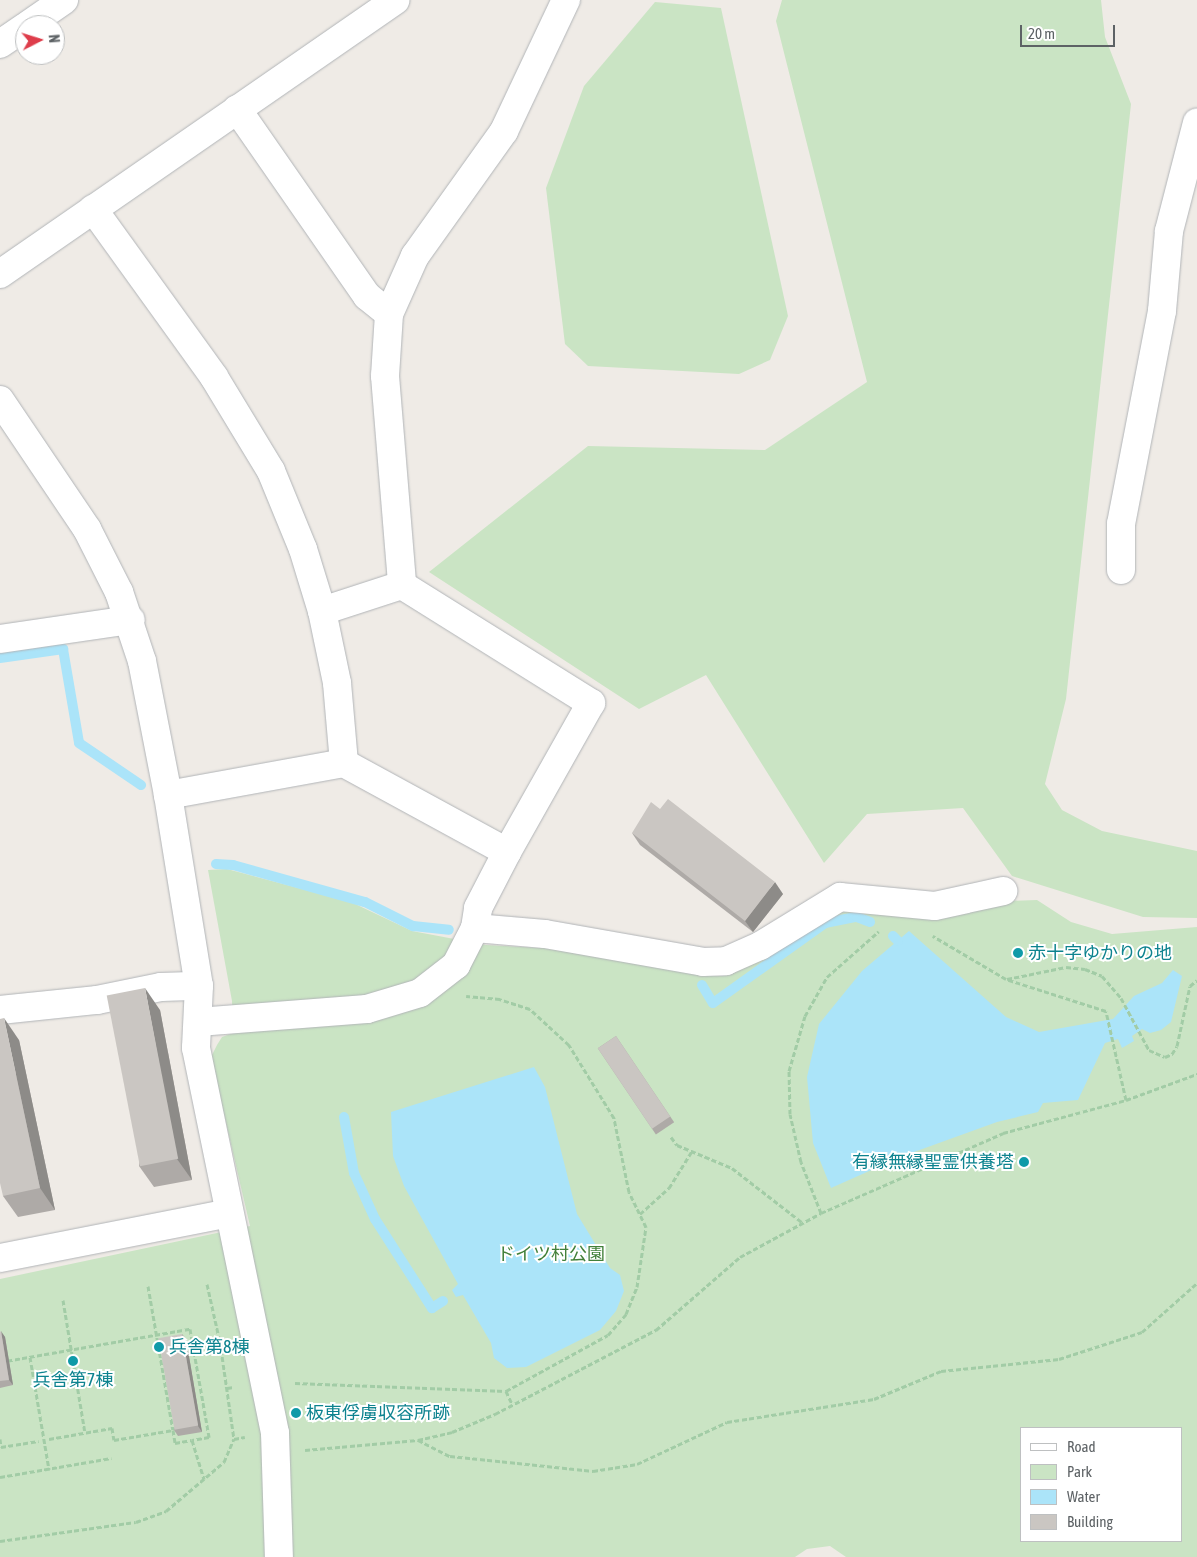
<!DOCTYPE html>
<meta charset="utf-8">
<style>
body{margin:0}
#map{position:relative;width:1197px;height:1557px;overflow:hidden;background:#efebe6;font-family:"Asap Condensed","Noto Sans JP",sans-serif}
div>[style]{position:absolute}
.green>*{inset:0;background:#cae4c4}
.water>*{inset:0;background:#abe4f9}
.stream>*{height:10px;margin:-5px;padding:0 5px;transform-origin:5px;border-radius:5px;background:#abe4f9}
.path>*{height:3px;margin-top:-1.5px;transform-origin:0;background:repeating-linear-gradient(90deg,#a2cca6 0 5px,transparent 0 7.5px)}
.roads{filter:drop-shadow(0 0 1px #b1b4b7) drop-shadow(0 0 1px #b1b4b7)}
.street>*{height:28px;margin:-14px;padding:0 14px;transform-origin:14px;border-radius:14px;background:#fff}
.secondary>*{height:28px;margin:-14px;padding:0 14px;transform-origin:14px;border-radius:14px;background:#fff}
.wall>*{inset:0;background:#aeaaa7;transform-origin:0 0}
.shaded-wall>*{inset:0;background:#8d8b88}
.building>*{inset:0;background:#cac6c2;transform-origin:0 0}
.dots>*{width:14px;height:14px;translate:-50% -50%;box-sizing:border-box;border:2px solid #fff;border-radius:50%}
span{translate:-50% -50%;white-space:nowrap;text-align:center;line-height:1.15;-webkit-text-stroke:4px #fff;paint-order:stroke}
.culture-label{font-size:18px;color:#0d838f}
.left{translate:0 -50%;text-align:left}
.right{translate:-100% -50%;text-align:right}
.park-label{font-size:18px;color:#42803a}
.legend{position:absolute;left:1020px;top:1427px;width:162px;height:115px;box-sizing:border-box;background:#fff;border:1px solid #bec0c1;margin:0;padding:6px 9px;list-style:none;font-size:15px;color:#5d6265}
.legend li{display:flex;align-items:center;gap:10px;height:25px}
.legend b{width:25px;border:1px solid #bec0c1}
.north{position:absolute;left:15px;top:15px;width:50px;height:50px;box-sizing:border-box;background:#fff;border:1px solid #bec0c1;border-radius:50%;rotate:85deg;font-size:14px;font-weight:700;line-height:20px;text-align:center;color:#5d6265}
.north::after{content:'';display:block;margin:auto;width:18px;height:22px;background:#de3d4b;clip-path:polygon(50% 0,100% 100%,50% 72%,0 100%)}
.scale{position:absolute;left:1020px;top:25px;width:95px;height:22px;box-sizing:border-box;border:2px solid #5d6265;border-top:0;padding-left:6px;font-size:15px;line-height:18px;white-space:nowrap;color:#5d6265;-webkit-text-stroke:4px #fff;paint-order:stroke}
</style>
<div id="map">
<div class="green">
<i style="clip-path:polygon(782px 0,1101px 0,1105px 37px,1131px 104px,1066px 699px,1045px 784px,1062px 810px,1102px 831px,1197px 851px,1197px 918px,1143px 917px,1012px 876px,963px 808px,867px 814px,824px 863px,706px 675px,639px 709px,429px 572px,588px 446px,765px 450px,867px 382px,776px 21px)"></i>
<i style="clip-path:polygon(655px 2px,721px 8px,788px 316px,770px 360px,739px 374px,588px 366px,565px 344px,546px 188px,584px 86px)"></i>
<i style="clip-path:polygon(evenodd,227px 869px,351px 902px,412px 931px,486px 945px,543px 948px,718px 976px,730px 975px,838px 910px,908px 913px,942px 919px,1006px 901px,1037px 900px,1071px 922px,1112px 934px,1197px 927px,1197px 1557px,846px 1557px,830px 1546px,807px 1549px,795px 1557px,0 1557px,0 1279px,250px 1226px,213px 1067px,212px 1055px,217px 1045px,222px 1037px,233px 1033px,232px 1001px,208px 870px,227px 869px,1021px 1428px,1181px 1428px,1181px 1541px,1021px 1541px,1021px 1428px)"></i>
</div>
<div class="water">
<i style="clip-path:polygon(909px 931px,1006px 1017px,1039px 1032px,1113px 1019px,1134px 996px,1162px 983px,1173px 970px,1182px 976px,1171px 1022px,1161px 1030px,1150px 1033px,1142px 1029px,1132px 1036px,1134px 1041px,1122px 1048px,1118px 1039px,1105px 1043px,1078px 1100px,1043px 1103px,1038px 1112px,997px 1122px,903px 1156px,831px 1188px,813px 1143px,807px 1077px,819px 1024px,862px 971px)"></i>
<i style="clip-path:polygon(534px 1067px,545px 1087px,577px 1214px,610px 1268px,620px 1275px,624px 1291px,616px 1311px,600px 1330px,526px 1367px,507px 1368px,494px 1358px,491px 1343px,463px 1295px,456px 1297px,452px 1290px,458px 1284px,404px 1186px,393px 1156px,391px 1112px)"></i>
</div>
<div class="stream">
<i style="left:0;top:658px;width:64px;rotate:-8.1deg"></i>
<i style="left:63px;top:649px;width:95px;rotate:80.3deg"></i>
<i style="left:79px;top:743px;width:75px;rotate:34.1deg"></i>
<i style="left:216px;top:864px;width:17px;rotate:3deg"></i>
<i style="left:233px;top:865px;width:137px;rotate:15.7deg"></i>
<i style="left:365px;top:902px;width:54px;rotate:26.6deg"></i>
<i style="left:413px;top:926px;width:36px;rotate:6deg"></i>
<i style="left:893px;top:936px;width:7px;rotate:45deg"></i>
<i style="left:702px;top:985px;width:21px;rotate:59deg"></i>
<i style="left:713px;top:1003px;width:138px;rotate:-35.5deg"></i>
<i style="left:825px;top:923px;width:33px;rotate:-11deg"></i>
<i style="left:857px;top:917px;width:14px;rotate:21deg"></i>
<i style="left:344px;top:1117px;width:57px;rotate:79.9deg"></i>
<i style="left:354px;top:1173px;width:51px;rotate:65.5deg"></i>
<i style="left:375px;top:1219px;width:106px;rotate:57.4deg"></i>
<i style="left:432px;top:1308px;width:13px;rotate:-32deg"></i>
</div>
<div class="path">
<i style="left:1007px;top:979px;width:60px;rotate:-11.5deg"></i>
<i style="left:1066px;top:967px;width:19px;rotate:6deg"></i>
<i style="left:1085px;top:969px;width:18px;rotate:22deg"></i>
<i style="left:1102px;top:976px;width:29px;rotate:49deg"></i>
<i style="left:1121px;top:998px;width:59px;rotate:61.7deg"></i>
<i style="left:1149px;top:1050px;width:17px;rotate:24deg"></i>
<i style="left:1165px;top:1057px;width:8px;rotate:-23deg"></i>
<i style="left:1172px;top:1054px;width:9px;rotate:-58deg"></i>
<i style="left:1177px;top:1046px;width:61px;rotate:-77.8deg"></i>
<i style="left:1190px;top:986px;width:9px;rotate:-41deg"></i>
<i style="left:1126px;top:1100px;width:76px;rotate:-20.1deg"></i>
<i style="left:671px;top:1137px;width:10px;rotate:53deg"></i>
<i style="left:677px;top:1145px;width:60px;rotate:22.7deg"></i>
<i style="left:732px;top:1168px;width:90px;rotate:37.8deg"></i>
<i style="left:821px;top:1213px;width:55px;rotate:-111.4deg"></i>
<i style="left:801px;top:1162px;width:49px;rotate:-102.9deg"></i>
<i style="left:790px;top:1114px;width:43px;rotate:-91.3deg"></i>
<i style="left:789px;top:1071px;width:57px;rotate:-73.8deg"></i>
<i style="left:805px;top:1016px;width:45px;rotate:-60.6deg"></i>
<i style="left:827px;top:977px;width:69px;rotate:-41.5deg"></i>
<i style="left:640px;top:1214px;width:39px;rotate:-42deg"></i>
<i style="left:669px;top:1188px;width:44px;rotate:-58.1deg"></i>
<i style="left:207px;top:1284px;width:59px;rotate:77.4deg"></i>
<i style="left:220px;top:1342px;width:98px;rotate:81.8deg"></i>
<i style="left:148px;top:1286px;width:146px;rotate:80.2deg"></i>
<i style="left:63px;top:1300px;width:135px;rotate:80.6deg"></i>
<i style="left:30px;top:1357px;width:114px;rotate:80.4deg"></i>
<i style="left:0;top:1362px;width:193px;rotate:-9.9deg"></i>
<i style="left:190px;top:1329px;width:110px;rotate:80deg"></i>
<i style="left:209px;top:1437px;width:17px;rotate:170deg"></i>
<i style="left:295px;top:1383px;width:211px;rotate:2.2deg"></i>
<i style="left:506px;top:1391px;width:116px;rotate:-28.8deg"></i>
<i style="left:608px;top:1335px;width:28px;rotate:-49deg"></i>
<i style="left:626px;top:1314px;width:29px;rotate:-68deg"></i>
<i style="left:637px;top:1287px;width:61px;rotate:-81.5deg"></i>
<i style="left:646px;top:1227px;width:39px;rotate:-116deg"></i>
<i style="left:629px;top:1192px;width:76px;rotate:-101.5deg"></i>
<i style="left:614px;top:1118px;width:86px;rotate:-121.7deg"></i>
<i style="left:569px;top:1045px;width:53px;rotate:-137.3deg"></i>
<i style="left:530px;top:1009px;width:32px;rotate:-162deg"></i>
<i style="left:500px;top:999px;width:34px;rotate:-175deg"></i>
<i style="left:227px;top:1388px;width:7px;rotate:-8deg"></i>
<i style="left:506px;top:1391px;width:14px;rotate:65deg"></i>
<i style="left:0;top:1439px;width:8px;rotate:83deg"></i>
<i style="left:1px;top:1447px;width:38px;rotate:-9deg"></i>
<i style="left:49px;top:1439px;width:64px;rotate:-9.9deg"></i>
<i style="left:112px;top:1428px;width:12px;rotate:81deg"></i>
<i style="left:114px;top:1440px;width:60px;rotate:-9.6deg"></i>
<i style="left:173px;top:1430px;width:13px;rotate:81deg"></i>
<i style="left:175px;top:1443px;width:17px;rotate:-10deg"></i>
<i style="left:192px;top:1440px;width:41px;rotate:72.9deg"></i>
<i style="left:418px;top:1440px;width:35px;rotate:-13deg"></i>
<i style="left:452px;top:1432px;width:47px;rotate:-22.7deg"></i>
<i style="left:495px;top:1414px;width:182px;rotate:-27.6deg"></i>
<i style="left:656px;top:1330px;width:111px;rotate:-41deg"></i>
<i style="left:740px;top:1257px;width:92px;rotate:-28.5deg"></i>
<i style="left:821px;top:1213px;width:199px;rotate:-23.7deg"></i>
<i style="left:1003px;top:1133px;width:127px;rotate:-15deg"></i>
<i style="left:1126px;top:1100px;width:91px;rotate:-102.7deg"></i>
<i style="left:1106px;top:1011px;width:105px;rotate:-162.3deg"></i>
<i style="left:1006px;top:979px;width:85px;rotate:-149.5deg"></i>
<i style="left:305px;top:1450px;width:113px;rotate:-5.1deg"></i>
<i style="left:418px;top:1440px;width:36px;rotate:27deg"></i>
<i style="left:450px;top:1456px;width:144px;rotate:6deg"></i>
<i style="left:593px;top:1471px;width:45px;rotate:-9deg"></i>
<i style="left:637px;top:1464px;width:99px;rotate:-25deg"></i>
<i style="left:727px;top:1422px;width:149px;rotate:-8.9deg"></i>
<i style="left:874px;top:1399px;width:73px;rotate:-22.7deg"></i>
<i style="left:941px;top:1371px;width:119px;rotate:-5.8deg"></i>
<i style="left:1059px;top:1359px;width:87px;rotate:-18deg"></i>
<i style="left:1142px;top:1332px;width:74px;rotate:-41.7deg"></i>
<i style="left:0;top:1477px;width:113px;rotate:-9.7deg"></i>
<i style="left:0;top:1541px;width:137px;rotate:-8deg"></i>
<i style="left:136px;top:1522px;width:32px;rotate:-20deg"></i>
<i style="left:166px;top:1511px;width:76px;rotate:-40.2deg"></i>
<i style="left:224px;top:1462px;width:25px;rotate:-67deg"></i>
<i style="left:234px;top:1439px;width:11px;rotate:-10deg"></i>
</div>
<div class="roads">
<div class="street">
<i style="left:237px;top:109px;width:228px;rotate:55.2deg"></i>
<i style="left:367px;top:296px;width:28px;rotate:39deg"></i>
<i style="left:389px;top:314px;width:62px;rotate:93.7deg"></i>
<i style="left:385px;top:376px;width:210px;rotate:85.3deg"></i>
<i style="left:402px;top:585px;width:223px;rotate:32deg"></i>
<i style="left:591px;top:703px;width:171px;rotate:119.4deg"></i>
<i style="left:507px;top:852px;width:186px;rotate:-151.4deg"></i>
<i style="left:93px;top:209px;width:207px;rotate:54.2deg"></i>
<i style="left:214px;top:377px;width:110px;rotate:58.8deg"></i>
<i style="left:271px;top:471px;width:84px;rotate:67.7deg"></i>
<i style="left:303px;top:549px;width:65px;rotate:73deg"></i>
<i style="left:322px;top:611px;width:74px;rotate:78.2deg"></i>
<i style="left:337px;top:683px;width:80px;rotate:85deg"></i>
<i style="left:344px;top:763px;width:179px;rotate:169.7deg"></i>
<i style="left:0;top:274px;width:481px;rotate:-34.7deg"></i>
<i style="left:389px;top:314px;width:64px;rotate:-65.9deg"></i>
<i style="left:415px;top:256px;width:153px;rotate:-54.5deg"></i>
<i style="left:504px;top:131px;width:145px;rotate:-64.7deg"></i>
<i style="left:0;top:400px;width:156px;rotate:56deg"></i>
<i style="left:87px;top:529px;width:71px;rotate:63.1deg"></i>
<i style="left:119px;top:592px;width:73px;rotate:71.6deg"></i>
<i style="left:142px;top:661px;width:136px;rotate:79deg"></i>
<i style="left:168px;top:795px;width:193px;rotate:80.8deg"></i>
<i style="left:199px;top:986px;width:62px;rotate:92.8deg"></i>
<i style="left:196px;top:1048px;width:393px;rotate:78.4deg"></i>
<i style="left:275px;top:1433px;width:124px;rotate:88.2deg"></i>
<i style="left:1121px;top:570px;width:46px;rotate:-90deg"></i>
<i style="left:1121px;top:524px;width:217px;rotate:-79.1deg"></i>
<i style="left:1162px;top:311px;width:80px;rotate:-85deg"></i>
<i style="left:1169px;top:231px;width:112px;rotate:-75.5deg"></i>
<i style="left:322px;top:611px;width:84px;rotate:-18deg"></i>
<i style="left:0;top:639px;width:132px;rotate:-8.3deg"></i>
<i style="left:475px;top:928px;width:70px;rotate:4.9deg"></i>
<i style="left:545px;top:934px;width:160px;rotate:10deg"></i>
<i style="left:703px;top:962px;width:23px;rotate:-2deg"></i>
<i style="left:726px;top:961px;width:37px;rotate:-24deg"></i>
<i style="left:760px;top:946px;width:94px;rotate:-31.5deg"></i>
<i style="left:840px;top:897px;width:95px;rotate:5.4deg"></i>
<i style="left:935px;top:906px;width:70px;rotate:-12.4deg"></i>
<i style="left:0;top:1010px;width:98px;rotate:-5.9deg"></i>
<i style="left:97px;top:1000px;width:65px;rotate:-11.5deg"></i>
<i style="left:161px;top:987px;width:38px;rotate:-2deg"></i>
<i style="left:198px;top:1022px;width:169px;rotate:-4.4deg"></i>
<i style="left:367px;top:1009px;width:55px;rotate:-16.8deg"></i>
<i style="left:420px;top:993px;width:46px;rotate:-37.9deg"></i>
<i style="left:456px;top:965px;width:42px;rotate:-62.8deg"></i>
<i style="left:475px;top:928px;width:20px;rotate:-81deg"></i>
<i style="left:478px;top:908px;width:63px;rotate:-62.6deg"></i>
<i style="left:0;top:1258px;width:233px;rotate:-11.1deg"></i>
</div>
<div class="secondary">
<i style="left:28px;top:25px;width:44px;rotate:-34.8deg"></i>
<i style="left:0;top:44px;width:30px;rotate:-34deg"></i>
</div>
</div>
<div class="wall">
<i style="clip-path:polygon(632px 833px,783px 894px,753px 932px,640px 845px)"></i>
<i style="clip-path:polygon(160px 1010px,192px 1180px,154px 1187px,139px 1166px)"></i>
<i style="left:616px;top:1036px;width:104px;height:22px;rotate:56deg"></i>
<i style="clip-path:polygon(19px 1040px,55px 1210px,18px 1217px,3px 1196px)"></i>
<i style="clip-path:polygon(0 1332px,5px 1337px,13px 1385px,0 1388px)"></i>
<i style="clip-path:polygon(186px 1339px,202px 1432px,178px 1436px,174px 1430px)"></i>
</div>
<div class="shaded-wall">
<i style="clip-path:polygon(775px 882px,783px 894px,753px 932px,745px 921px)"></i>
<i style="clip-path:polygon(145px 988px,160px 1010px,192px 1180px,177px 1159px)"></i>
<i style="clip-path:polygon(4px 1018px,19px 1040px,55px 1210px,40px 1188px)"></i>
<i style="clip-path:polygon(1px 1331px,5px 1337px,13px 1385px,9px 1380px)"></i>
<i style="clip-path:polygon(182px 1334px,186px 1339px,202px 1432px,198px 1426px)"></i>
</div>
<div class="building">
<i style="clip-path:polygon(668px 799px,775px 882px,745px 921px,632px 833px,651px 802px,660px 809px)"></i>
<i style="left:145px;top:988px;width:174px;height:39px;rotate:79deg"></i>
<i style="clip-path:polygon(4px 1018px,40px 1188px,3px 1196px,0 1183px,0 1019px)"></i>
<i style="left:616px;top:1036px;width:97px;height:22px;rotate:56deg"></i>
<i style="clip-path:polygon(1px 1331px,9px 1380px,0 1381px,0 1332px)"></i>
<i style="left:182px;top:1334px;width:93px;height:24px;rotate:80deg"></i>
</div>
<div class="dots">
<i style="left:1018px;top:953px;background:#0f9aa8"></i>
<i style="left:1024px;top:1162px;background:#0f9aa8"></i>
<i style="left:159px;top:1347px;background:#0f9aa8"></i>
<i style="left:73px;top:1361px;background:#0f9aa8"></i>
<i style="left:296px;top:1413px;background:#0f9aa8"></i>
</div>
<div class="culture-label">
<span class="left" style="left:1028px;top:953px">赤十字ゆかりの地</span>
<span class="right" style="left:1014px;top:1162px">有縁無縁聖霊供養塔</span>
<span class="left" style="left:169px;top:1347px">兵舎第8棟</span>
<span style="left:73px;top:1380px">兵舎第7棟</span>
<span class="left" style="left:306px;top:1413px">板東俘虜収容所跡</span>
</div>
<div class="park-label">
<span style="left:551px;top:1254px">ドイツ村公園</span>
</div>
<ul class="legend">
<li><b style="height:6px;background:#fff"></b>Road</li>
<li><b style="height:14px;background:#cae4c4"></b>Park</li>
<li><b style="height:14px;background:#abe4f9"></b>Water</li>
<li><b style="height:14px;background:#cac6c2"></b>Building</li>
</ul>
<div class="north">N</div>
<div class="scale">20 m</div>
</div>
